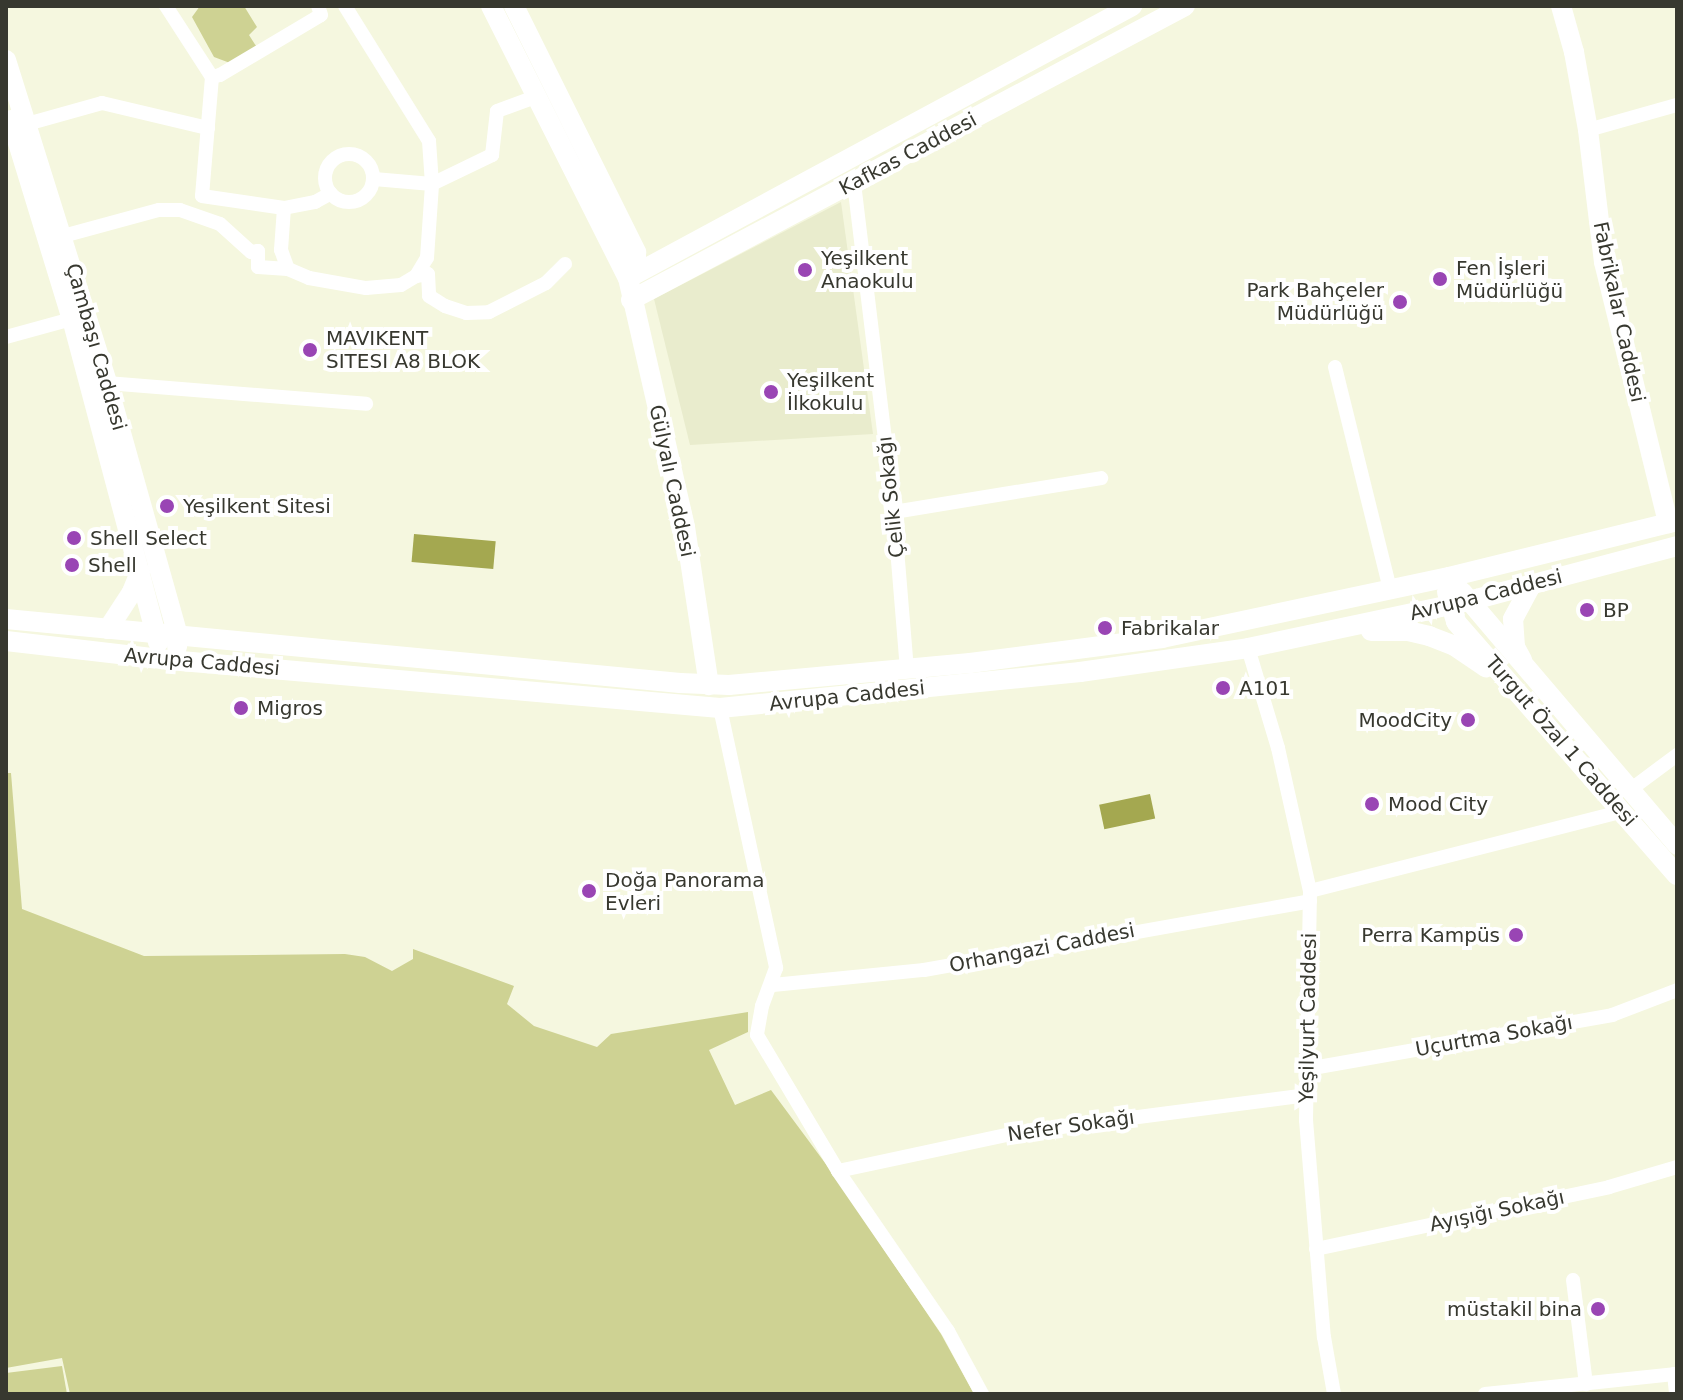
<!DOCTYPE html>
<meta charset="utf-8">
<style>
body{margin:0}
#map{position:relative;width:1683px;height:1400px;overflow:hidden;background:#f5f7df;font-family:"DejaVu Sans",sans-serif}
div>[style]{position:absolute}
.built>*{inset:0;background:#e9eccd}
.green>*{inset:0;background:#ced293}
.water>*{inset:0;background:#a4a850;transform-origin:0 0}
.street>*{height:14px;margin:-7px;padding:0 7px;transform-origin:7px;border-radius:7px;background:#fff}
.street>.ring{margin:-7px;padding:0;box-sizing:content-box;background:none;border:14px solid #fff;border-radius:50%}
.secondary>*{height:20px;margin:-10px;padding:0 10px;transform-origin:10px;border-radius:10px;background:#fff}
.dots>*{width:22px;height:22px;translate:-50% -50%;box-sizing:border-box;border:4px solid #fff;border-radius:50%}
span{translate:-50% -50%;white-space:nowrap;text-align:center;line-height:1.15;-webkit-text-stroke:8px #fff;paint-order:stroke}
.street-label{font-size:20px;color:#37382f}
.poi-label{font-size:20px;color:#37382f}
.left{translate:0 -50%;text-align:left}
.right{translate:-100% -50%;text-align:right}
.frame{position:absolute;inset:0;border:8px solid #37382f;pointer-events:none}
</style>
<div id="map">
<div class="built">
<i style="clip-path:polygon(841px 202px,873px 434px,690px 445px,654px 299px)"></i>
</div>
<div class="green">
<i style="clip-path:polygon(200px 6px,244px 6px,257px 27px,249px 35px,258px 49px,230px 63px,214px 57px,192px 17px)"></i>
<i style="clip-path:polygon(6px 773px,11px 773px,22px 909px,144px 956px,345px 954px,365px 957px,392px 971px,413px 959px,413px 949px,514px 986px,507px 1004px,534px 1026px,597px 1047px,611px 1034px,748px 1012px,748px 1032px,709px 1050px,735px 1105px,771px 1090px,831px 1171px,941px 1334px,974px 1394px,70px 1394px,62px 1358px,6px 1368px)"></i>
<i style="clip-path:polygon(62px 1366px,67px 1394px,6px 1394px,6px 1373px)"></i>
</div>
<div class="water">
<i style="left:414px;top:534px;width:82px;height:28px;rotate:5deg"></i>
<i style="left:1150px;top:794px;width:25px;height:52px;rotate:78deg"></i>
</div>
<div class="street">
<i style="left:166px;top:6px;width:85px;rotate:57.1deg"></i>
<i style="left:212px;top:77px;width:119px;rotate:94.8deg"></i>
<i style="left:202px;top:196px;width:83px;rotate:8.3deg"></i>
<i style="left:284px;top:208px;width:42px;rotate:94.1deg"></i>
<i style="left:281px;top:250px;width:20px;rotate:70deg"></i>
<i style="left:288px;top:269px;width:23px;rotate:23deg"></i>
<i style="left:309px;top:278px;width:58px;rotate:10deg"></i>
<i style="left:366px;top:288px;width:35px;rotate:-5deg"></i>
<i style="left:401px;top:285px;width:17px;rotate:-31deg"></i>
<i style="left:416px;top:276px;width:21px;rotate:-59deg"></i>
<i style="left:427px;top:258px;width:74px;rotate:-86.1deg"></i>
<i style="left:432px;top:184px;width:43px;rotate:-94deg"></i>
<i style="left:429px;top:141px;width:159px;rotate:-121.9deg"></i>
<i style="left:212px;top:77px;width:8px;rotate:-14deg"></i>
<i style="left:220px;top:75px;width:117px;rotate:-30.7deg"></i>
<i style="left:321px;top:15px;width:9px;rotate:-108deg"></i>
<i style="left:27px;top:124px;width:78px;rotate:-15.6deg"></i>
<i style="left:102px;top:103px;width:109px;rotate:13.3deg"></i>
<i style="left:1588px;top:130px;width:92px;rotate:-15.7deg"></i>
<i class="ring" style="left:325px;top:154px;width:34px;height:34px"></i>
<i style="left:374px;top:179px;width:58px;rotate:4.9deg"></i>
<i style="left:432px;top:184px;width:67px;rotate:-25.8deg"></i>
<i style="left:492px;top:155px;width:44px;rotate:-83.5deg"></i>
<i style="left:497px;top:111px;width:44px;rotate:-20.1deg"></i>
<i style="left:854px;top:183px;width:331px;rotate:83.1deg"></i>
<i style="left:894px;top:512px;width:158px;rotate:85.3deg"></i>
<i style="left:284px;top:208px;width:32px;rotate:-11deg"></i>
<i style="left:315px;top:202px;width:18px;rotate:-29deg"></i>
<i style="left:63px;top:236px;width:99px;rotate:-15.2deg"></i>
<i style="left:159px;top:210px;width:21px"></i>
<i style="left:180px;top:210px;width:42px;rotate:19.3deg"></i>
<i style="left:220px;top:224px;width:42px;rotate:42.1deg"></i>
<i style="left:251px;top:252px;width:7px;rotate:-8deg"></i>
<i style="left:258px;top:251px;width:16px;rotate:90deg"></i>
<i style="left:258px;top:267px;width:30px;rotate:4deg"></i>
<i style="left:416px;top:276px;width:12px;rotate:-9deg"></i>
<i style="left:428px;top:274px;width:22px;rotate:87deg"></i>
<i style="left:429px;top:296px;width:19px;rotate:32deg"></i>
<i style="left:445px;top:306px;width:22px;rotate:18deg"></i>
<i style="left:466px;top:313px;width:23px;rotate:-2deg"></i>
<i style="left:489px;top:312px;width:64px;rotate:-27deg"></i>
<i style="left:546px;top:283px;width:27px;rotate:-45deg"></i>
<i style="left:6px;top:337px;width:68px;rotate:-15.3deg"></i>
<i style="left:1335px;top:367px;width:229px;rotate:76.1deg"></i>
<i style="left:107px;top:383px;width:260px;rotate:4.6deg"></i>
<i style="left:894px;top:512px;width:210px;rotate:-9.3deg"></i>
<i style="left:1248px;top:648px;width:104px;rotate:73.3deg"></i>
<i style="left:1278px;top:748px;width:147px;rotate:77.4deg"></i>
<i style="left:1310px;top:891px;width:229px;rotate:91deg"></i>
<i style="left:1306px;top:1120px;width:218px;rotate:85.3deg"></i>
<i style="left:1324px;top:1337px;width:58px;rotate:80deg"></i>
<i style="left:720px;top:708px;width:266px;rotate:77.8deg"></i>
<i style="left:776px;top:968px;width:40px;rotate:110.2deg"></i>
<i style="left:762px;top:1006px;width:29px;rotate:100deg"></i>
<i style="left:757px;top:1035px;width:158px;rotate:59.2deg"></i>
<i style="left:838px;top:1171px;width:194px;rotate:55.5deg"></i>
<i style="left:948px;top:1331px;width:72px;rotate:61.6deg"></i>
<i style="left:1630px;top:790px;width:59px;rotate:-36.7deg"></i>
<i style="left:1310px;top:891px;width:323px;rotate:-14.3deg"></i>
<i style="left:773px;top:985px;width:152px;rotate:-5.7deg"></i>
<i style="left:924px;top:970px;width:392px;rotate:-10.1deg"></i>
<i style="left:1307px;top:1069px;width:310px;rotate:-10deg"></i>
<i style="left:1612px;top:1015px;width:70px;rotate:-21deg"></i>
<i style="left:838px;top:1171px;width:181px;rotate:-12.1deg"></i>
<i style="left:1015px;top:1133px;width:293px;rotate:-7.4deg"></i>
<i style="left:1316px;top:1249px;width:299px;rotate:-11.9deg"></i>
<i style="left:1609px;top:1187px;width:71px;rotate:-16.4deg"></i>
<i style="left:1573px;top:1280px;width:105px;rotate:82.9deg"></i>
<i style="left:1485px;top:1394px;width:190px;rotate:-6deg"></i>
<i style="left:1674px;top:1374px;width:20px;rotate:84deg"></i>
</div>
<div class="secondary">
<i style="left:491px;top:6px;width:305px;rotate:63.3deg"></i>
<i style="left:628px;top:278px;width:255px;rotate:77.1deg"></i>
<i style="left:685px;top:527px;width:160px;rotate:81.4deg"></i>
<i style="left:514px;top:6px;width:275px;rotate:63.6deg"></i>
<i style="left:636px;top:252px;width:13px;rotate:90deg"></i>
<i style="left:636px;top:265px;width:15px;rotate:122deg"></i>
<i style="left:1561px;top:6px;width:48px;rotate:74.2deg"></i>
<i style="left:1574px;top:52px;width:79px;rotate:79.8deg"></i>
<i style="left:1588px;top:130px;width:133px;rotate:83.1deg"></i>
<i style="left:1604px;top:262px;width:269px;rotate:76.2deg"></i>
<i style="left:6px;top:60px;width:338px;rotate:72.6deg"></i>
<i style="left:107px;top:383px;width:263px;rotate:74.3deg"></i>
<i style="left:178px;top:636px;width:11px;rotate:95deg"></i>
<i style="left:11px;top:120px;width:208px;rotate:73deg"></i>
<i style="left:72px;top:319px;width:335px;rotate:75.1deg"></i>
<i style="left:628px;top:278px;width:573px;rotate:-28.35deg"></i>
<i style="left:631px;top:300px;width:627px;rotate:-27.95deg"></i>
<i style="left:1447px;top:592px;width:31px;rotate:73deg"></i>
<i style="left:1456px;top:622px;width:336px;rotate:48.9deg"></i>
<i style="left:1462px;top:592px;width:332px;rotate:49.6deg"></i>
<i style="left:6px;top:619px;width:677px;rotate:5.42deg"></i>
<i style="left:680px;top:683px;width:49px;rotate:2.3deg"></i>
<i style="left:729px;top:685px;width:242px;rotate:-5.2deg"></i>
<i style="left:970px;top:663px;width:194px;rotate:-7.4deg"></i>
<i style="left:1162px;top:638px;width:293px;rotate:-12deg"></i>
<i style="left:1449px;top:577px;width:235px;rotate:-13.8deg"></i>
<i style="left:108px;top:629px;width:44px;rotate:-57deg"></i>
<i style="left:132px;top:592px;width:22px;rotate:-68deg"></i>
<i style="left:1371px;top:631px;width:37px"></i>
<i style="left:1408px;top:631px;width:22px;rotate:13deg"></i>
<i style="left:1429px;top:636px;width:26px;rotate:21deg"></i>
<i style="left:1453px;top:645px;width:40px;rotate:34deg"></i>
<i style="left:6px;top:641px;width:164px;rotate:6.6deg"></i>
<i style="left:169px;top:660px;width:553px;rotate:4.98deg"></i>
<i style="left:720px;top:708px;width:362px;rotate:-5.7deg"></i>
<i style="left:1080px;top:672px;width:170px;rotate:-8.1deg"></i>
<i style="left:1248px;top:648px;width:226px;rotate:-12deg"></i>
<i style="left:1469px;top:601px;width:215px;rotate:-14.8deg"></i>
<i style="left:1522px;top:660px;width:15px;rotate:-118deg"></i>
<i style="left:1515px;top:647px;width:28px;rotate:-94deg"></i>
<i style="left:1513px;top:619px;width:38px;rotate:-62deg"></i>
</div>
<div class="dots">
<i style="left:805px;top:270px;background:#9945b4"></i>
<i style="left:1440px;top:279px;background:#9945b4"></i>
<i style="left:1400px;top:302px;background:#9945b4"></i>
<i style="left:310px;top:350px;background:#9945b4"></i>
<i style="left:771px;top:392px;background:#9945b4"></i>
<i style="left:167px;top:506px;background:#9945b4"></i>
<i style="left:74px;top:538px;background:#9945b4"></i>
<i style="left:72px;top:565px;background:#9945b4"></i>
<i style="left:1587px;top:610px;background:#9945b4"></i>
<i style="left:1105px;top:628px;background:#9945b4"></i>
<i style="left:1223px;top:688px;background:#9945b4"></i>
<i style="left:241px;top:708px;background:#9945b4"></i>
<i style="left:1468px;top:720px;background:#9945b4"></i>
<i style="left:1372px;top:804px;background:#9945b4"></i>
<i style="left:589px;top:891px;background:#9945b4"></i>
<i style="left:1516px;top:935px;background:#9945b4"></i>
<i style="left:1598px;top:1309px;background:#9945b4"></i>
</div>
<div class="street-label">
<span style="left:908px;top:154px;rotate:-28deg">Kafkas Caddesi</span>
<span style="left:1619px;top:312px;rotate:78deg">Fabrikalar Caddesi</span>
<span style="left:96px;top:347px;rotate:74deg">Çambaşı Caddesi</span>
<span style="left:672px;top:481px;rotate:78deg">Gülyalı Caddesi</span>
<span style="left:891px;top:497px;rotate:-96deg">Çelik Sokağı</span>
<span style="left:1486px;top:595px;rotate:-14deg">Avrupa Caddesi</span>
<span style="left:202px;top:662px;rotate:5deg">Avrupa Caddesi</span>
<span style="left:847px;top:696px;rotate:-6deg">Avrupa Caddesi</span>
<span style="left:1561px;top:741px;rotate:49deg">Turgut Özal 1 Caddesi</span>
<span style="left:1042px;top:948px;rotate:-11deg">Orhangazi Caddesi</span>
<span style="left:1308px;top:1018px;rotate:-89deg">Yeşilyurt Caddesi</span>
<span style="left:1494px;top:1036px;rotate:-10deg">Uçurtma Sokağı</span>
<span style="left:1071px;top:1126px;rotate:-8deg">Nefer Sokağı</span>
<span style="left:1497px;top:1211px;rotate:-12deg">Ayışığı Sokağı</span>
</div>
<div class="poi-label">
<span class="left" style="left:821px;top:270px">Yeşilkent<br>Anaokulu</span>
<span class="left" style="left:1456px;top:280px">Fen İşleri<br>Müdürlüğü</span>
<span class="right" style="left:1384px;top:302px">Park Bahçeler<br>Müdürlüğü</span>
<span class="left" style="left:326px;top:350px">MAVIKENT<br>SITESI A8 BLOK</span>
<span class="left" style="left:787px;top:392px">Yeşilkent<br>İlkokulu</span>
<span class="left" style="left:183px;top:506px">Yeşilkent Sitesi</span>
<span class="left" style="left:90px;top:538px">Shell Select</span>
<span class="left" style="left:88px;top:565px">Shell</span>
<span class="left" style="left:1603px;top:610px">BP</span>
<span class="left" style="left:1121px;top:628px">Fabrikalar</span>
<span class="left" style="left:1239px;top:688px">A101</span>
<span class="left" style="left:257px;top:708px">Migros</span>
<span class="right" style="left:1452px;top:720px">MoodCity</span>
<span class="left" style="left:1388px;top:804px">Mood City</span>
<span class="left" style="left:605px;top:892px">Doğa Panorama<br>Evleri</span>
<span class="right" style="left:1500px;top:935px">Perra Kampüs</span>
<span class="right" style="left:1582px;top:1309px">müstakil bina</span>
</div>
<div class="frame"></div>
</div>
